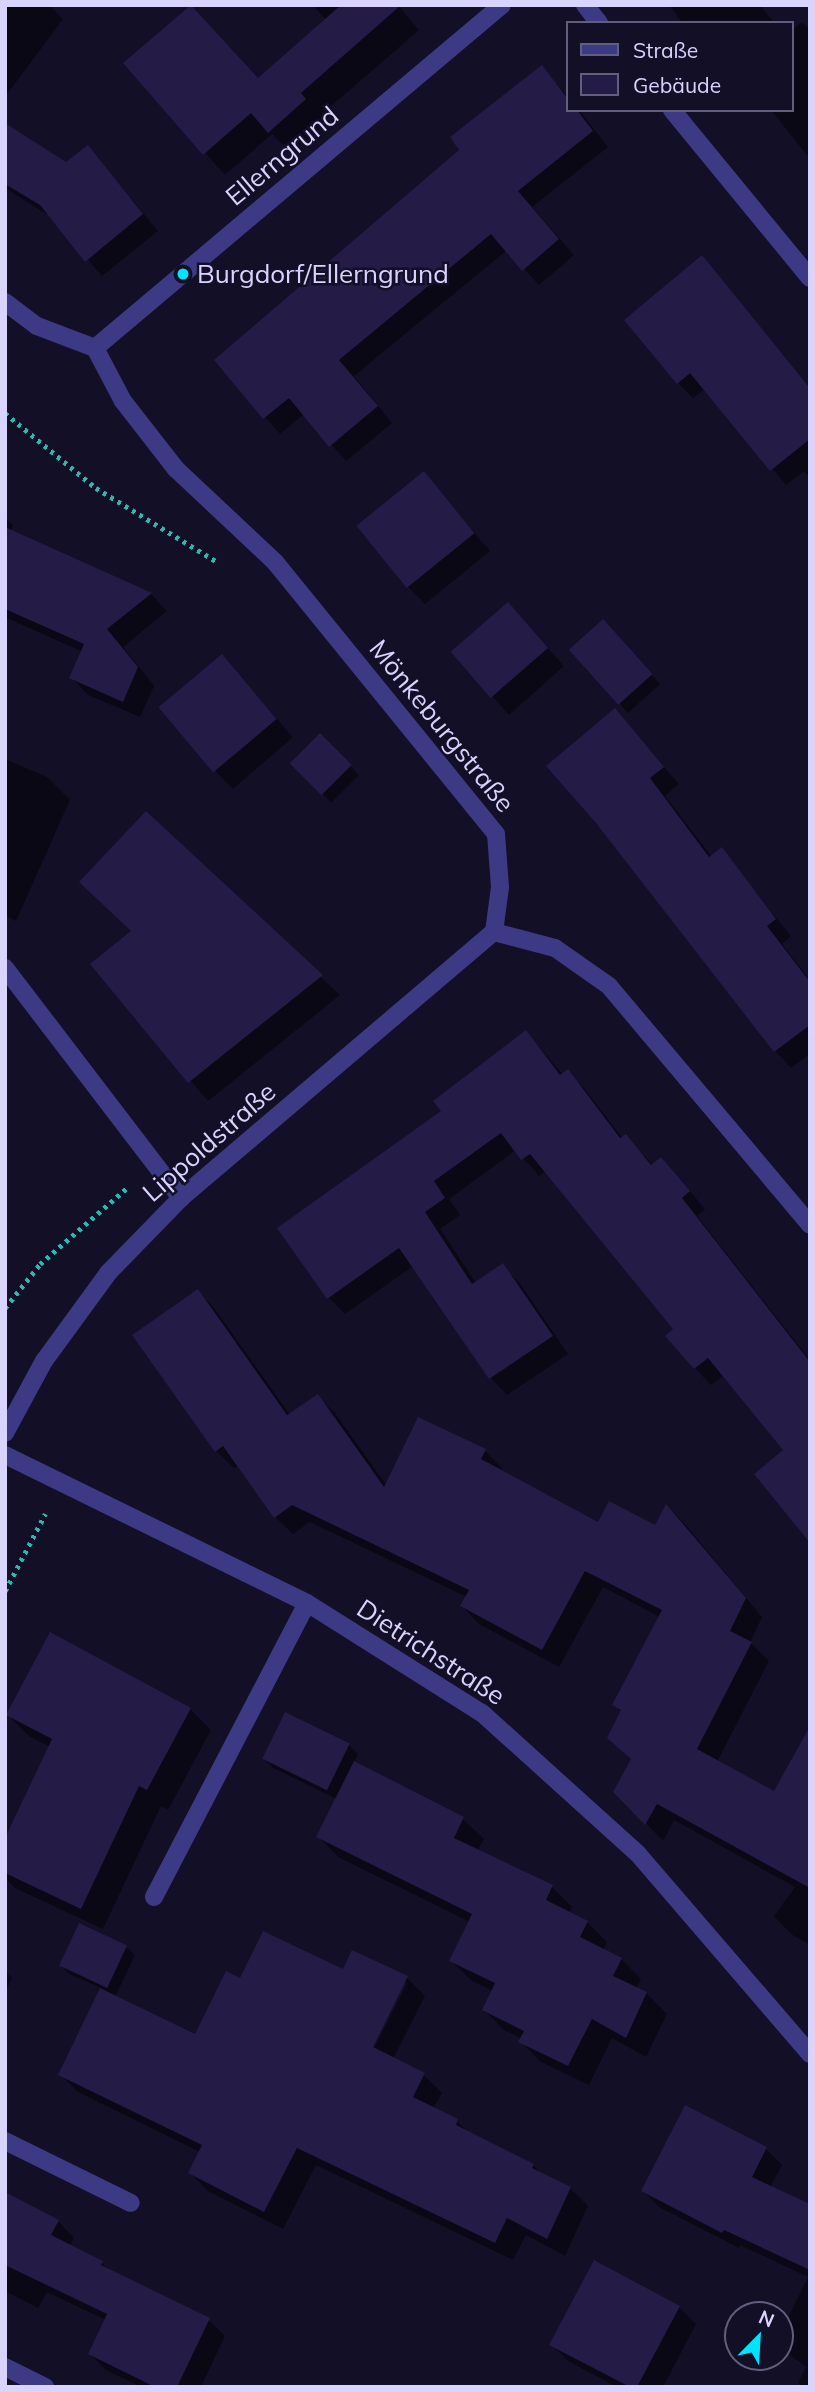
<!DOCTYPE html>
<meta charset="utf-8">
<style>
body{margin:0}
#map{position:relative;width:815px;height:2392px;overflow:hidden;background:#130f26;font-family:Mulish,sans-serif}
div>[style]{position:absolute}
.shadow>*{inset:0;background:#0007;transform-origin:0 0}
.building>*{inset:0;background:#241b47;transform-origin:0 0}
.path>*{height:4.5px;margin-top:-2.25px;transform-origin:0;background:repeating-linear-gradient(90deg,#2fb8b0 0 3.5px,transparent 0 8.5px)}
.lane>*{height:18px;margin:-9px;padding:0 9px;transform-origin:9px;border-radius:9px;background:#3d3a85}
.street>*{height:18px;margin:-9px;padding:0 9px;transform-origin:9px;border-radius:9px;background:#3d3a85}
.dots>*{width:19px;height:19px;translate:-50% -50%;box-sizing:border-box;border:4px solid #130f26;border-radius:50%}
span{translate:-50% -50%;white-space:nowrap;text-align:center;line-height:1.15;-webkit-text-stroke:5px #130f26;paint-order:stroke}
.street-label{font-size:26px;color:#d9d4ff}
.poi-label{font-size:26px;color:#d9d4ff}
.left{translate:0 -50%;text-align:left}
.frame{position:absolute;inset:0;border:7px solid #d9d4ff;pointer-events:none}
.legend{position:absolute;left:566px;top:21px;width:228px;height:91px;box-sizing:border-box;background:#130f26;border:2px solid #625e7d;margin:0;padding:9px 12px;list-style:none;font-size:21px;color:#d9d4ff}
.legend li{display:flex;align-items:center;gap:14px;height:35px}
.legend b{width:35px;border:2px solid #625e7d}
.north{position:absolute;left:724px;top:2301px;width:70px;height:70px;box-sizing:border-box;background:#130f26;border:2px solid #625e7d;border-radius:50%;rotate:24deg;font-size:19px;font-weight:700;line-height:28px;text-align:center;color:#d9d4ff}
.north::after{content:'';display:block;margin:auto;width:24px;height:32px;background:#00e5ff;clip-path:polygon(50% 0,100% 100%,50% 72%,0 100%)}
</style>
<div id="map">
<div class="shadow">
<i style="clip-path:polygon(5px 5px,49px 5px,63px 19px,5px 97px)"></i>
<i style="clip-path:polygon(313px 5px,398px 5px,419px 30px,321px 115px,327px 122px,291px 153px,272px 134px,225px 175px,126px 64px,192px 6px,259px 79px,326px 20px)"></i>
<i style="clip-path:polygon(669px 5px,760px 5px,774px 23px,683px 23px)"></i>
<i style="clip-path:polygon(802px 22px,810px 30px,810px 159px,771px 110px,792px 110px,792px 30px)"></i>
<i style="clip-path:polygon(542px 67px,568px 97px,568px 110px,579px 110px,608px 147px,532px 207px,574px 255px,539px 285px,507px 250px,354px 376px,392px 423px,346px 461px,304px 414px,280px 434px,216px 360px,462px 150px)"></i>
<i style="clip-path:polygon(5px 126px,66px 164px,88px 147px,158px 231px,102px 276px,51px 217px,5px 188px)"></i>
<i style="clip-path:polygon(702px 258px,810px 387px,810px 478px,804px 471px,786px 485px,705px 389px,693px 398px,678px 383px)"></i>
<i style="clip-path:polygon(423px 473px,490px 551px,425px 604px,408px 587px)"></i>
<i style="clip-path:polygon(5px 518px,13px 525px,11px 530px,151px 594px,167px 611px,123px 647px,154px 686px,140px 717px,88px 695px,71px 677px,83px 652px,7px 618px,5px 622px)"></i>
<i style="clip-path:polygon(524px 622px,564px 666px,509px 715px,453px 653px)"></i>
<i style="clip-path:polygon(611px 630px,660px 684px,628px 713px,571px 649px)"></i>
<i style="clip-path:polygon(222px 657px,293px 737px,233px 789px,216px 772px)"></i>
<i style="clip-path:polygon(615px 711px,679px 784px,665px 796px,712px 857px,721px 850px,791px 936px,782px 944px,810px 980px,810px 1054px,791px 1068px,775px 1051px)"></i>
<i style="left:320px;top:736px;width:55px;height:39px;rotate:45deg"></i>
<i style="clip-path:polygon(5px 759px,47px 777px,70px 800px,16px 921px,5px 916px)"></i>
<i style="clip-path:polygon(146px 814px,340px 995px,208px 1101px,93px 964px,133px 932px)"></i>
<i style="clip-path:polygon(526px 1032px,563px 1075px,568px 1072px,584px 1088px,623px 1139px,626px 1136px,653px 1165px,661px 1159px,677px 1176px,705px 1209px,697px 1216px,810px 1360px,810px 1536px,785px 1450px,724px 1375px,711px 1385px,695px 1368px,676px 1330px,546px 1171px,539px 1176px,516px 1150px,449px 1199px,460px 1215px,440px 1229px,476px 1283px,502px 1266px,519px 1282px,568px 1354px,507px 1395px,491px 1378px,413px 1266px,345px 1314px,329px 1298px,443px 1111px)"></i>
<i style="clip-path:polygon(198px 1291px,215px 1309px,290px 1415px,317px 1396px,335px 1413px,387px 1486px,485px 1451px,502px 1468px,500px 1472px,599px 1525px,656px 1527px,667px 1506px,684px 1523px,762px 1617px,750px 1643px,769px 1661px,717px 1762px,775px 1794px,810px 1782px,810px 1945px,791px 1934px,774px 1916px,795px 1887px,674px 1820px,663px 1841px,615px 1791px,633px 1760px,622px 1712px,614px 1704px,660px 1617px,603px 1587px,559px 1667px,479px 1624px,462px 1606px,467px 1597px,310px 1522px,293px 1534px,275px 1517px,239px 1465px,234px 1468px,216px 1451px)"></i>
<i style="clip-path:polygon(190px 1709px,211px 1730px,168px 1810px,161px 1806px,103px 1929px,15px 1888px,5px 1878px,5px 1842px,50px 1747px,29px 1736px,8px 1715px)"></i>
<i style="clip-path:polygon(349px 1745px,358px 1754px,354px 1763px,463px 1819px,484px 1839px,477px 1851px,552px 1887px,572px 1907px,569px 1913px,587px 1922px,607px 1942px,603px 1951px,621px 1959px,641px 1979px,636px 1989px,646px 1993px,667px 2014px,646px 2057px,612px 2038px,589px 2085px,541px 2062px,521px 2042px,522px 2039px,504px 2030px,484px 2010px,493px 1991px,472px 1981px,451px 1961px,470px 1922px,338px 1857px,318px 1836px,337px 1799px,273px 1768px,264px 1759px)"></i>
<i style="clip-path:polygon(evenodd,126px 1947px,135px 1955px,115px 1997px,196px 2036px,241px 1980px,344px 1971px,407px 1978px,425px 1996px,393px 2059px,423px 2074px,442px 2093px,433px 2109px,457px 2121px,470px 2134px,533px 2165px,544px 2176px,570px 2188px,588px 2206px,565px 2256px,526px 2235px,513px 2260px,316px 2165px,283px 2229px,208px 2191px,190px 2173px,200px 2152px,78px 2092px,60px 2074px,101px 1988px,69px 1974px,61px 1965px,126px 1947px,403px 1983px,407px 1983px,370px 2056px,367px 2054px,403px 1983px)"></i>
<i style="clip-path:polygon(5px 1971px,12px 1978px,5px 1993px)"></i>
<i style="clip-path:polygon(766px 2149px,782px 2165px,770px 2187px,810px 2206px,810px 2387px,802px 2387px,798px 2383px,806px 2367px,780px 2347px,780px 2334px,808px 2277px,740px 2245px,739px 2248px,659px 2207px,643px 2191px)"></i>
<i style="clip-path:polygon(5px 2194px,58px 2221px,74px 2238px,70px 2246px,102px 2263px,111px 2272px,209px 2320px,225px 2336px,201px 2387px,141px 2387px,106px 2370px,90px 2354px,106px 2320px,47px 2292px,38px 2308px,5px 2291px)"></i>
<i style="clip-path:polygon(679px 2307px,696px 2324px,663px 2387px,617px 2387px,568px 2361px,551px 2344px)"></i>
</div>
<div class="building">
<i style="clip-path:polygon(191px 5px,258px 78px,341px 5px,401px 5px,301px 93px,306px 99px,268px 133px,251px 113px,203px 155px,123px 63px)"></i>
<i style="clip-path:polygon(542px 65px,568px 99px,568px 110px,577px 110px,593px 131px,518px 191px,559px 239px,522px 271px,491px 234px,339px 360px,378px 406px,329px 447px,289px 398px,263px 419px,214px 360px,459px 150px,450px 137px)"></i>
<i style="clip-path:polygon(5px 123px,66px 162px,88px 145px,143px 214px,85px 262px,40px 205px,5px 184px)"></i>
<i style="clip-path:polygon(702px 255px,810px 388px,810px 439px,770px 471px,690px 373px,677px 384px,624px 320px)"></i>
<i style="left:424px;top:471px;width:80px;height:87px;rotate:51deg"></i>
<i style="clip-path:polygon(5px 527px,152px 593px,107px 629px,138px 667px,123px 702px,69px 678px,84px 644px,5px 609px)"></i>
<i style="left:508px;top:602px;width:61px;height:76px;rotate:49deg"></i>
<i style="left:603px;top:619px;width:74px;height:46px;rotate:48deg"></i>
<i style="left:222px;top:654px;width:85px;height:83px;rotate:50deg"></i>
<i style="clip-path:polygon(615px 708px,664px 767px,650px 778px,709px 857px,722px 847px,776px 919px,767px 926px,810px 982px,810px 1025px,774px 1052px,596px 823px,546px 766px)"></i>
<i style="left:320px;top:733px;width:45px;height:43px;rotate:45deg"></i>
<i style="clip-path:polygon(146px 811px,323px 975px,188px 1083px,90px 964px,131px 931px,79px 882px)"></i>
<i style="clip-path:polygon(526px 1030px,560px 1075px,568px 1069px,620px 1138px,626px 1134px,651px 1165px,661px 1157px,690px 1191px,682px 1198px,810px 1362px,810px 1543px,754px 1474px,783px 1450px,708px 1358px,694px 1369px,665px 1336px,673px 1329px,530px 1154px,521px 1160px,501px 1133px,434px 1181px,445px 1198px,425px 1212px,472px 1284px,503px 1263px,553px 1336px,489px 1379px,399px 1248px,327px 1299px,277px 1228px,441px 1111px,433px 1101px)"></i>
<i style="clip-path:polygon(198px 1289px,287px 1415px,318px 1394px,384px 1487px,418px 1417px,486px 1449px,481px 1459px,598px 1522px,609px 1501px,655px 1525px,666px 1504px,746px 1598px,730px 1631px,752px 1642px,697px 1749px,774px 1791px,810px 1726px,810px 1888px,657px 1804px,645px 1825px,613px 1792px,631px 1759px,607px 1738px,621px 1710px,612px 1705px,662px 1610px,585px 1571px,542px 1650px,460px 1606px,469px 1590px,292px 1505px,274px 1518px,223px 1446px,215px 1452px,132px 1335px)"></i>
<i style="clip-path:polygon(50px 1632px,191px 1708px,147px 1790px,139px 1786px,81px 1909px,5px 1873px,5px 1838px,52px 1739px,6px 1715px)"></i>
<i style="left:285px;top:1712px;width:72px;height:52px;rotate:26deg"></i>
<i style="clip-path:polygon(354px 1761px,464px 1817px,454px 1838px,553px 1885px,546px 1900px,588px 1921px,580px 1937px,622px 1958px,613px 1976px,647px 1992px,626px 2038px,592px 2019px,568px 2066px,518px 2042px,524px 2031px,482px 2010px,495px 1983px,449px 1961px,472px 1914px,316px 1837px)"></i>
<i style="left:79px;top:1923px;width:53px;height:47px;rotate:25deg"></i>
<i style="clip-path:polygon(263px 1931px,343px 1969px,352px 1950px,408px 1976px,373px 2047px,425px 2073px,413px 2097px,458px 2119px,456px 2125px,534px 2164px,532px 2168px,571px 2187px,547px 2239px,507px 2218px,495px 2243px,297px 2148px,264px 2212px,188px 2173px,202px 2145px,58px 2075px,100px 1988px,195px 2034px,226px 1971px,240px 1978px)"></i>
<i style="clip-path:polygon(685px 2105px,767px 2147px,752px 2177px,810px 2204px,810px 2270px,724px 2230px,722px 2233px,641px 2191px)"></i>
<i style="clip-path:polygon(5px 2192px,59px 2220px,51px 2235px,103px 2261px,101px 2265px,210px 2318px,177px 2387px,155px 2387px,88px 2354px,107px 2314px,5px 2265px)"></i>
<i style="clip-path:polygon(594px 2260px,680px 2306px,637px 2387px,630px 2387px,549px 2345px)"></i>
</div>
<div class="path">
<i style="left:5px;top:413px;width:118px;rotate:39.5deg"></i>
<i style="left:96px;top:488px;width:144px;rotate:31.4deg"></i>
<i style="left:5px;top:1308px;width:56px;rotate:-51.5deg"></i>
<i style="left:40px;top:1264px;width:117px;rotate:-41.2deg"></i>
<i style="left:5px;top:1591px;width:87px;rotate:-62.5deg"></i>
</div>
<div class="lane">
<i style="left:154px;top:1897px;width:331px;rotate:-62.5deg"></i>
<i style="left:5px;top:2141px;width:140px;rotate:26.2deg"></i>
<i style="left:5px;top:2367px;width:45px;rotate:26.6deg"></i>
</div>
<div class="street">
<i style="left:585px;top:5px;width:23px;rotate:52deg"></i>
<i style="left:672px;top:110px;width:217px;rotate:50.6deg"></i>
<i style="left:5px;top:302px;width:40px;rotate:37deg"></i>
<i style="left:37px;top:326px;width:62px;rotate:20.8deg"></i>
<i style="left:95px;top:348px;width:60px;rotate:62.2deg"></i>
<i style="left:123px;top:401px;width:86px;rotate:52.1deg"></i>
<i style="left:176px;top:469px;width:136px;rotate:43.2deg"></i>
<i style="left:275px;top:562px;width:350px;rotate:50.9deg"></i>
<i style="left:496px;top:834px;width:53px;rotate:85.7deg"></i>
<i style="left:500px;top:887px;width:45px;rotate:97.6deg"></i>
<i style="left:494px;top:932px;width:63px;rotate:14.7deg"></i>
<i style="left:555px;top:948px;width:66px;rotate:35.1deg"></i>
<i style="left:609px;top:986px;width:312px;rotate:49.9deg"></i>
<i style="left:95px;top:348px;width:532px;rotate:-40.12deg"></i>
<i style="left:5px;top:968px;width:290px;rotate:52.6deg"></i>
<i style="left:5px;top:1433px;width:82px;rotate:-61.6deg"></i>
<i style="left:44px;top:1361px;width:110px;rotate:-53.9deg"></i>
<i style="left:109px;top:1272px;width:103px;rotate:-45.8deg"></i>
<i style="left:181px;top:1198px;width:411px;rotate:-40.4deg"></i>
<i style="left:5px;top:1455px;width:336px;rotate:26.1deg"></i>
<i style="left:307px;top:1603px;width:207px;rotate:32.2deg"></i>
<i style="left:482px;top:1713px;width:210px;rotate:42.1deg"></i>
<i style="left:638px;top:1854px;width:264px;rotate:49.3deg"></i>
</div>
<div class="dots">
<i style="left:183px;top:274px;background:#00e5ff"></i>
</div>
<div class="street-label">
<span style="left:282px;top:156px;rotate:-40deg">Ellerngrund</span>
<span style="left:442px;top:726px;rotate:51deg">Mönkeburgstraße</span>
<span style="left:209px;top:1142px;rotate:-41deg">Lippoldstraße</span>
<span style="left:431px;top:1652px;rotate:33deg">Dietrichstraße</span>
</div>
<div class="poi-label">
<span class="left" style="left:197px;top:274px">Burgdorf/Ellerngrund</span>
</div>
<div class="frame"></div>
<ul class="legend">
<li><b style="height:9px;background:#3d3a85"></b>Straße</li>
<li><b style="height:19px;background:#241b47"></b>Gebäude</li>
</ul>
<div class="north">N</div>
</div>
